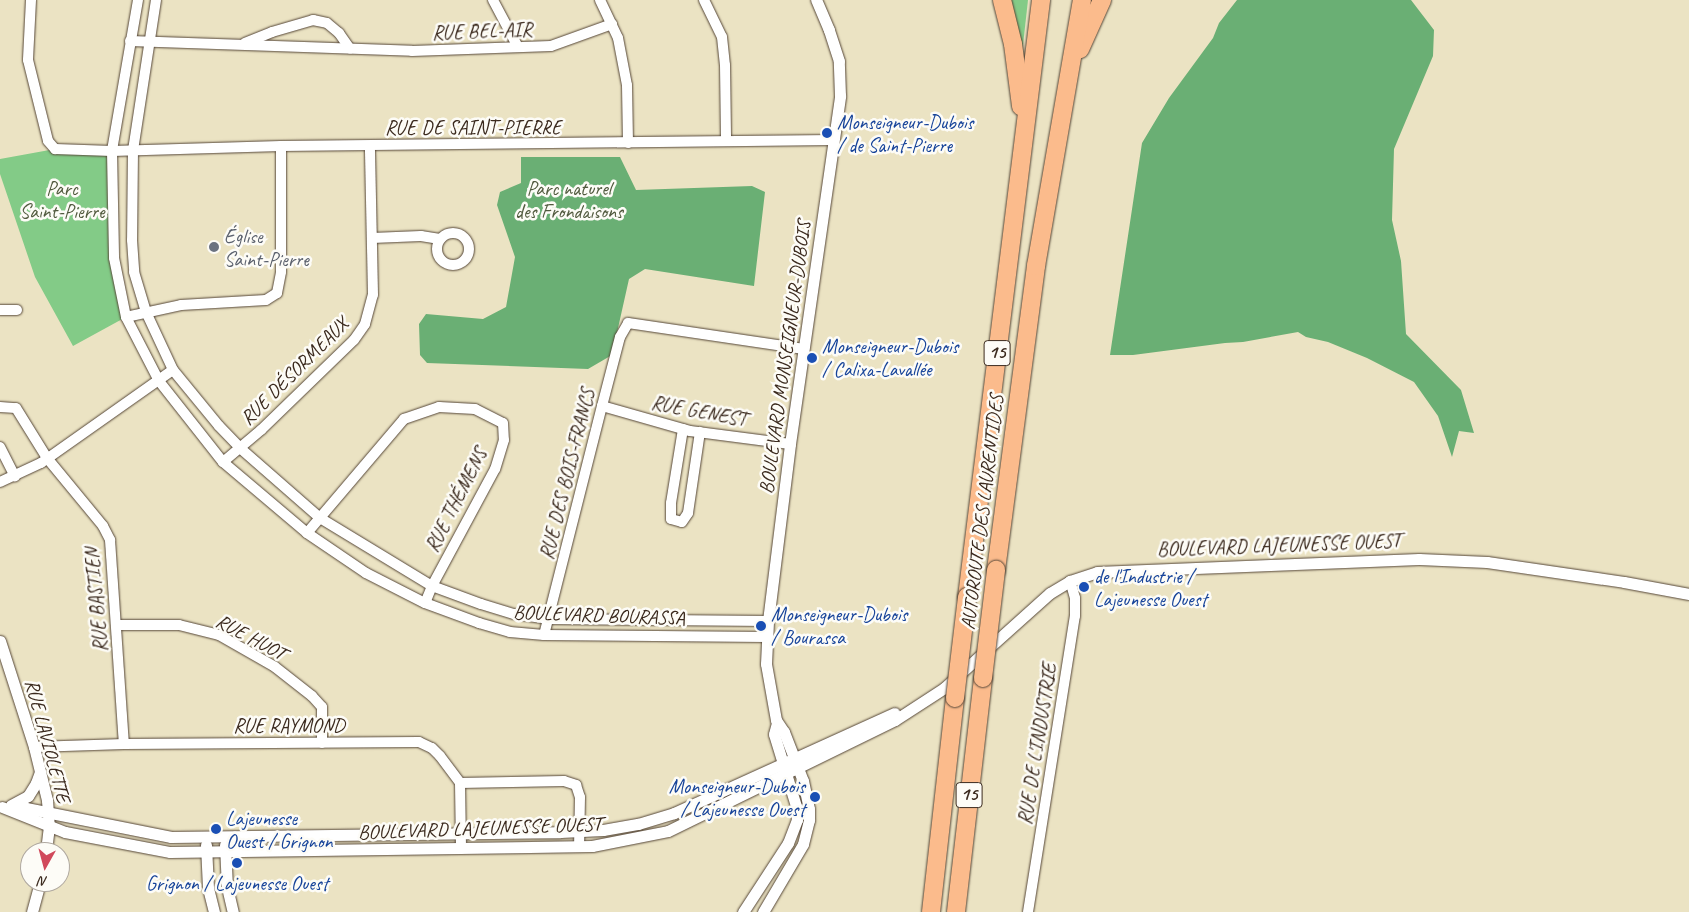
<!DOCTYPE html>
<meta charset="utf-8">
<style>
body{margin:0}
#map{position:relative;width:1689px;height:912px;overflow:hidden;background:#ebe3c3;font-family:Caveat,sans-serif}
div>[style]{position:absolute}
.green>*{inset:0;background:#83cb87}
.forest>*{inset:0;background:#6aaf74}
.roads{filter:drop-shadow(0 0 1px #554637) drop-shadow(0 0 1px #554637)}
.minor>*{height:10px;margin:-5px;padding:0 5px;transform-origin:5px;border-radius:5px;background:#fff}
.minor>.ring{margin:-5px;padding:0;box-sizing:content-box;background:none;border:10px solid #fff;border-radius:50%}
.tertiary>*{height:11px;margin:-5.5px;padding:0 5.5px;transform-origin:5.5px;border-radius:5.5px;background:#fff}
.motorway>*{height:18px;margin:-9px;padding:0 9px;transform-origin:9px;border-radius:9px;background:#fbbb8c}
.bridges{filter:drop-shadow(0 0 1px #554637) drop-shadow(0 0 1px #554637)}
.motorway-bridge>*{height:18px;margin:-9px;padding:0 9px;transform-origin:9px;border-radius:9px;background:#fbbb8c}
.dots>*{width:14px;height:14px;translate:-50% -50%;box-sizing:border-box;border:2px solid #fdfcf7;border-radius:50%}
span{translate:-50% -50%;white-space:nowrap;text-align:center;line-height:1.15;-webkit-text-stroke:5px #fdfcf7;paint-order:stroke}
.shield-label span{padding:1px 4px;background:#fdfcf7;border:1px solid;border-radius:4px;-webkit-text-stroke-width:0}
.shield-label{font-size:19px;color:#3b2a1e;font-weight:700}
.street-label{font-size:20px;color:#3b2a1e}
.transit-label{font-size:20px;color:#164399}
.left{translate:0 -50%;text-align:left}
.right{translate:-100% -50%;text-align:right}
.park-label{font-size:20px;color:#515a3e}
.worship-label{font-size:20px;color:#5b616d}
.north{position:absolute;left:20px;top:842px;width:50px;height:50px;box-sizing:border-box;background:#fdfcf7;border:1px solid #afa8a0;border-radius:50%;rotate:187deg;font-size:14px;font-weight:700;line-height:20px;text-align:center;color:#3b2a1e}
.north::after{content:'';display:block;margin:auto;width:18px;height:22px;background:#d1495b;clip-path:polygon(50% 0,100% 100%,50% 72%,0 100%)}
</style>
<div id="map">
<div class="green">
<i style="clip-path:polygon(1008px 0,1028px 0,1021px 63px)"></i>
<i style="clip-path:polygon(55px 149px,112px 151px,114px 241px,126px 317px,73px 346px,35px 277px,0 174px,0 159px)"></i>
</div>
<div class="forest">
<i style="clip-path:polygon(1237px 0,1411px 0,1434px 30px,1433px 56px,1394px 149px,1392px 220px,1401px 261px,1406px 334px,1461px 390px,1474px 433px,1459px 431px,1452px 457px,1438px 416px,1414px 382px,1367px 358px,1328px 342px,1306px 337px,1298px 332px,1243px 342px,1225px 343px,1133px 355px,1110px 355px,1142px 143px,1169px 98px,1213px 38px,1219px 23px)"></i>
<i style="clip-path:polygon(521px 157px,620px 157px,636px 190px,752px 186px,765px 192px,754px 286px,645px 269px,629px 279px,612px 355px,588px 369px,427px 363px,420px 355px,419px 324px,426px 314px,483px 319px,506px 307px,515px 257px,497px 205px,500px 192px,521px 183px)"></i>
</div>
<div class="roads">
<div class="minor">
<i style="left:31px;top:0;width:60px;rotate:92.9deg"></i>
<i style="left:28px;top:60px;width:83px;rotate:76.1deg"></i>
<i style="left:48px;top:141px;width:11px;rotate:49deg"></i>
<i style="left:55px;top:149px;width:57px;rotate:2deg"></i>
<i style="left:112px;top:151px;width:169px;rotate:-1.7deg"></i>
<i style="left:281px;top:146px;width:553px;rotate:-0.62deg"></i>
<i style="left:138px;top:0;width:153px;rotate:99.8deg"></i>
<i style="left:112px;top:151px;width:107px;rotate:88.9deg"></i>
<i style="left:114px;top:258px;width:60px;rotate:78.5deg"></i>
<i style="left:126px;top:317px;width:72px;rotate:62.7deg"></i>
<i style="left:159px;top:381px;width:103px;rotate:51.7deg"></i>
<i style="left:223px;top:462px;width:110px;rotate:40.2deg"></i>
<i style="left:307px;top:533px;width:71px;rotate:34.1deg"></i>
<i style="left:366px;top:573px;width:66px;rotate:27deg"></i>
<i style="left:425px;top:603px;width:58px;rotate:20.3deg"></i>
<i style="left:479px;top:623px;width:32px;rotate:16deg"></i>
<i style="left:510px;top:632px;width:34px;rotate:5deg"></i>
<i style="left:544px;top:635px;width:222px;rotate:0.5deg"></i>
<i style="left:156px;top:0;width:152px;rotate:98.7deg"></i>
<i style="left:133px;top:150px;width:90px;rotate:90.6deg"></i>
<i style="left:132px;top:240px;width:32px;rotate:86deg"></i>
<i style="left:134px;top:272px;width:42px;rotate:73.3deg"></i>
<i style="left:146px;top:312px;width:64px;rotate:65deg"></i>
<i style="left:173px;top:370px;width:72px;rotate:50.6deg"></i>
<i style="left:219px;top:426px;width:30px;rotate:46deg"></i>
<i style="left:240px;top:448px;width:106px;rotate:41.2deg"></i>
<i style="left:320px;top:518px;width:131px;rotate:31.3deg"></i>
<i style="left:432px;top:586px;width:52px;rotate:20.2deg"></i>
<i style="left:481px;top:604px;width:34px;rotate:17deg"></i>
<i style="left:514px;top:614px;width:34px;rotate:8deg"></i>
<i style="left:548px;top:619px;width:220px;rotate:0.5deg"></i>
<i style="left:493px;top:0;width:53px;rotate:62deg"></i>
<i style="left:600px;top:0;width:42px;rotate:64.7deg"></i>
<i style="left:618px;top:38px;width:48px;rotate:79.2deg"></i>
<i style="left:627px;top:85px;width:58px;rotate:89deg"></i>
<i style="left:704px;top:0;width:41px;rotate:64.1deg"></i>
<i style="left:722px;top:37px;width:28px;rotate:84deg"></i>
<i style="left:725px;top:65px;width:76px;rotate:89.2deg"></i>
<i style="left:130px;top:41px;width:282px;rotate:2deg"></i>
<i style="left:412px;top:51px;width:139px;rotate:-2.1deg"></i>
<i style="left:551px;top:46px;width:65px;rotate:-19.8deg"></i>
<i style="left:245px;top:43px;width:29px;rotate:-22deg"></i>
<i style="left:272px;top:32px;width:43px;rotate:-16.3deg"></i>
<i style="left:313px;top:20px;width:14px;rotate:12deg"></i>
<i style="left:327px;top:23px;width:16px;rotate:40deg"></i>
<i style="left:339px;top:33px;width:19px;rotate:55deg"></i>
<i class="ring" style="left:437px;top:233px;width:22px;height:22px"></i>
<i style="left:372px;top:238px;width:49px;rotate:-2.3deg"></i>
<i style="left:421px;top:236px;width:19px;rotate:9deg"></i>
<i style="left:0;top:310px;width:17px"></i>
<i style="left:126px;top:317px;width:56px;rotate:-12.3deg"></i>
<i style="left:181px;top:305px;width:85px;rotate:-3.4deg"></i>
<i style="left:266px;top:300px;width:13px;rotate:-32deg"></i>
<i style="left:277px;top:293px;width:21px;rotate:-79deg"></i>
<i style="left:281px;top:272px;width:126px;rotate:-90deg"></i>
<i style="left:602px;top:406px;width:91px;rotate:15.9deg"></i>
<i style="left:690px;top:431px;width:101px;rotate:7.4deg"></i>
<i style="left:0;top:407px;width:16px;rotate:4deg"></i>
<i style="left:16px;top:408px;width:59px;rotate:58.2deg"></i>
<i style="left:47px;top:458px;width:88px;rotate:50.5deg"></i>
<i style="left:103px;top:526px;width:16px;rotate:63deg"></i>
<i style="left:110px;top:540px;width:204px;rotate:86.1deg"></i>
<i style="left:683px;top:429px;width:75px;rotate:99.2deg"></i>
<i style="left:671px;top:503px;width:16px;rotate:90deg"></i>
<i style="left:671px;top:519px;width:11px;rotate:15deg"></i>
<i style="left:682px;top:522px;width:11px;rotate:-56deg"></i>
<i style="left:688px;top:513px;width:82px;rotate:-81.6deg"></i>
<i style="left:0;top:447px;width:33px;rotate:63deg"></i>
<i style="left:223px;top:462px;width:50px;rotate:-40.1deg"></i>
<i style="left:261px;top:430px;width:129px;rotate:-44.1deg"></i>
<i style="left:354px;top:340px;width:19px;rotate:-55deg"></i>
<i style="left:365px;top:324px;width:30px;rotate:-75deg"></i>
<i style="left:373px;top:295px;width:149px;rotate:-91.2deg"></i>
<i style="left:0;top:482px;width:45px;rotate:-24.9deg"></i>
<i style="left:41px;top:463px;width:161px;rotate:-35.2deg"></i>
<i style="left:307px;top:533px;width:150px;rotate:-49.6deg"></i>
<i style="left:404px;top:419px;width:37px;rotate:-19deg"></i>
<i style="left:439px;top:407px;width:36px;rotate:3deg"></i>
<i style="left:475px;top:409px;width:31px;rotate:27deg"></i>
<i style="left:503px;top:423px;width:17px;rotate:87deg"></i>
<i style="left:504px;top:440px;width:30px;rotate:107deg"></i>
<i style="left:495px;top:469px;width:133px;rotate:118.3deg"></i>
<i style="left:432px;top:586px;width:18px;rotate:112deg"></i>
<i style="left:117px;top:625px;width:62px"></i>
<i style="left:179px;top:625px;width:41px;rotate:14deg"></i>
<i style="left:219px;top:635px;width:64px;rotate:29.7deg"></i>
<i style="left:275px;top:667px;width:47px;rotate:38.1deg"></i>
<i style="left:312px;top:696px;width:15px;rotate:48deg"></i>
<i style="left:322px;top:707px;width:36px;rotate:90deg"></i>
<i style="left:544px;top:635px;width:236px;rotate:-75.8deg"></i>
<i style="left:602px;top:406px;width:71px;rotate:-75.4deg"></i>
<i style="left:620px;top:337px;width:16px;rotate:-60deg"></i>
<i style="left:628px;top:323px;width:178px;rotate:8.4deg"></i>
<i style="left:34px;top:747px;width:90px;rotate:-1.9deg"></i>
<i style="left:124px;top:744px;width:295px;rotate:-0.4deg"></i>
<i style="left:419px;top:742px;width:14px;rotate:25deg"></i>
<i style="left:432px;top:748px;width:11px;rotate:45deg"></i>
<i style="left:440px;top:756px;width:34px;rotate:53deg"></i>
<i style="left:460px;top:783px;width:66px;rotate:89.1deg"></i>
<i style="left:460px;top:783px;width:104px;rotate:-1.1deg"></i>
<i style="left:564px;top:781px;width:13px;rotate:18deg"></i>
<i style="left:576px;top:785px;width:13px;rotate:72deg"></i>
<i style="left:580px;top:797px;width:50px;rotate:91.1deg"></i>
<i style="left:1028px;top:912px;width:300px;rotate:-81deg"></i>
<i style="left:1075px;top:616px;width:18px;rotate:-90deg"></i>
<i style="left:1075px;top:598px;width:18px;rotate:-106deg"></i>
</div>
<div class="tertiary">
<i style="left:0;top:641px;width:111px;rotate:72.2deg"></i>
<i style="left:34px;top:747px;width:55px;rotate:76.2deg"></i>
<i style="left:47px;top:800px;width:26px;rotate:86deg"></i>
<i style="left:49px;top:826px;width:26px;rotate:97deg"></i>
<i style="left:11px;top:805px;width:19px;rotate:-28deg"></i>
<i style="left:28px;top:796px;width:15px;rotate:-58deg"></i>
<i style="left:36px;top:783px;width:12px;rotate:-70deg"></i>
<i style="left:2px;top:807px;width:68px;rotate:21.6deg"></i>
<i style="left:65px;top:832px;width:107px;rotate:10.8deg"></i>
<i style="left:170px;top:852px;width:422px;rotate:-0.8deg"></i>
<i style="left:592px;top:846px;width:77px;rotate:-11.2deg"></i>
<i style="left:668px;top:831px;width:253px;rotate:-26.1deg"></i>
<i style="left:895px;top:720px;width:59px;rotate:-33.1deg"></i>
<i style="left:944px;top:688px;width:142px;rotate:-41.9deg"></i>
<i style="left:1050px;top:593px;width:23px;rotate:-31deg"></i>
<i style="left:1070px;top:581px;width:28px;rotate:-18deg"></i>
<i style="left:1097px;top:572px;width:322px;rotate:-2.3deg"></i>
<i style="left:1419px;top:559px;width:68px;rotate:2.5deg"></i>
<i style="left:1487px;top:562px;width:138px;rotate:8.3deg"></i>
<i style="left:1624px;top:582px;width:66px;rotate:10.5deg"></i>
<i style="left:12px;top:808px;width:14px"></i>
<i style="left:26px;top:808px;width:148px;rotate:11.3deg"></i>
<i style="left:171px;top:837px;width:389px;rotate:-0.7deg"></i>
<i style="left:560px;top:832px;width:43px;rotate:-2.7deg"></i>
<i style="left:603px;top:830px;width:36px;rotate:-10deg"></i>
<i style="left:638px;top:824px;width:38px;rotate:-17deg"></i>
<i style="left:674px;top:813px;width:242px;rotate:-24.4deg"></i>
<i style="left:206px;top:845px;width:43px;rotate:87.3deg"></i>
<i style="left:208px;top:888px;width:25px;rotate:76deg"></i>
<i style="left:225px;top:845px;width:42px;rotate:87.3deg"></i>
<i style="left:227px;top:887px;width:26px;rotate:77deg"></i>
<i style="left:32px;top:912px;width:31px;rotate:-75deg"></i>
<i style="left:743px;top:912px;width:82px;rotate:-56.9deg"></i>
<i style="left:788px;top:843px;width:25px;rotate:-69deg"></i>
<i style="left:797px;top:820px;width:14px;rotate:-94deg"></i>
<i style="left:796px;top:806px;width:75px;rotate:-107deg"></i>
<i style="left:774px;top:734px;width:11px;rotate:-75deg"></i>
<i style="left:763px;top:912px;width:79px;rotate:-59.5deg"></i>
<i style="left:803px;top:844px;width:25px;rotate:-76deg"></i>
<i style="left:809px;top:820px;width:11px;rotate:-90deg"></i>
<i style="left:809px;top:809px;width:29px;rotate:-102deg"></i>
<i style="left:803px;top:781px;width:53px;rotate:-111.2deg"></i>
<i style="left:784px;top:732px;width:14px;rotate:-124deg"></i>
<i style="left:776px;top:720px;width:57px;rotate:-100.1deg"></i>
<i style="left:766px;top:664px;width:43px;rotate:-87.3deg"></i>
<i style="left:768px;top:621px;width:178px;rotate:-82.9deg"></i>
<i style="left:790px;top:444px;width:352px;rotate:-81.8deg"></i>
<i style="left:840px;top:96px;width:35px;rotate:-92deg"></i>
<i style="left:839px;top:61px;width:33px;rotate:-108deg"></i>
<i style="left:829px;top:30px;width:33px;rotate:-113deg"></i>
</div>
<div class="motorway">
<i style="left:1002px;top:0;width:45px;rotate:76deg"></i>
<i style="left:1013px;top:44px;width:63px;rotate:82.6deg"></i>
<i style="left:1080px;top:49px;width:54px;rotate:-65.8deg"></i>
<i style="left:996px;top:570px;width:307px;rotate:-82.5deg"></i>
<i style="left:1036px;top:266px;width:270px;rotate:-80.2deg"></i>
<i style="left:967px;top:597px;width:602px;rotate:-82.93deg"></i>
<i style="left:931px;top:912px;width:215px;rotate:-83.6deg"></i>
<i style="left:956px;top:912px;width:236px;rotate:-83.4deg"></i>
</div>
</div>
<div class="bridges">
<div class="motorway-bridge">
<i style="left:983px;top:678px;width:109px;rotate:-83.1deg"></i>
<i style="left:955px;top:698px;width:102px;rotate:-83.2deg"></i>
</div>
</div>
<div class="dots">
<i style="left:827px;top:133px;background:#1a4fb4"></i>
<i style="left:214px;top:247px;background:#6b7280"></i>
<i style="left:812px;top:358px;background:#1a4fb4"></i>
<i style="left:1084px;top:587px;background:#1a4fb4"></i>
<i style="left:761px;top:626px;background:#1a4fb4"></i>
<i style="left:815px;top:797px;background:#1a4fb4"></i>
<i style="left:216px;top:829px;background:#1a4fb4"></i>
<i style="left:237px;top:863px;background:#1a4fb4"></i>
</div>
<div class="shield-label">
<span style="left:997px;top:353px">15</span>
<span style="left:969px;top:795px">15</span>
</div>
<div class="street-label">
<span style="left:482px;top:31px;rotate:-2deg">RUE BEL-AIR</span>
<span style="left:473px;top:127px">RUE DE SAINT-PIERRE</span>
<span style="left:785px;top:357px;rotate:-82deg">BOULEVARD MONSEIGNEUR-DUBOIS</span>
<span style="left:294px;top:371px;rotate:-45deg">RUE DÉSORMEAUX</span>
<span style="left:699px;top:411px;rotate:11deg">RUE GENEST</span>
<span style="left:567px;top:474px;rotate:-76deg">RUE DES BOIS-FRANCS</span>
<span style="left:456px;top:500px;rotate:-63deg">RUE THÉMENS</span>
<span style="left:982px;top:512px;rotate:-83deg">AUTOROUTE DES LAURENTIDES</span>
<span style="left:1279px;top:545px;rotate:-2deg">BOULEVARD LAJEUNESSE OUEST</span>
<span style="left:96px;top:600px;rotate:-95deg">RUE BASTIEN</span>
<span style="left:599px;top:615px;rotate:2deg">BOULEVARD BOURASSA</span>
<span style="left:251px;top:637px;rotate:28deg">RUE HUOT</span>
<span style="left:289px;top:725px">RUE RAYMOND</span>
<span style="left:48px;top:741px;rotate:75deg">RUE LAVIOLETTE</span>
<span style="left:1037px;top:744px;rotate:-81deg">RUE DE L'INDUSTRIE</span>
<span style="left:480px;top:828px;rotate:-2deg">BOULEVARD LAJEUNESSE OUEST</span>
</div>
<div class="transit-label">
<span class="left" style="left:837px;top:134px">Monseigneur-Dubois<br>/ de Saint-Pierre</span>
<span class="left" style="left:822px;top:358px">Monseigneur-Dubois<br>/ Calixa-Lavallée</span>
<span class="left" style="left:1094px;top:588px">de l'Industrie /<br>Lajeunesse Ouest</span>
<span class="left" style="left:771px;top:626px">Monseigneur-Dubois<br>/ Bourassa</span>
<span class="right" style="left:805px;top:798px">Monseigneur-Dubois<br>/ Lajeunesse Ouest</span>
<span class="left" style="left:226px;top:830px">Lajeunesse<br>Ouest / Grignon</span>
<span style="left:237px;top:883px">Grignon / Lajeunesse Ouest</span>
</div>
<div class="park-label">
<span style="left:62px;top:200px">Parc<br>Saint-Pierre</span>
<span style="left:569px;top:200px">Parc naturel<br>des Frondaisons</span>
</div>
<div class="worship-label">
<span class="left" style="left:224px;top:248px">Église<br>Saint-Pierre</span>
</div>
<div class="north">N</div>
</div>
